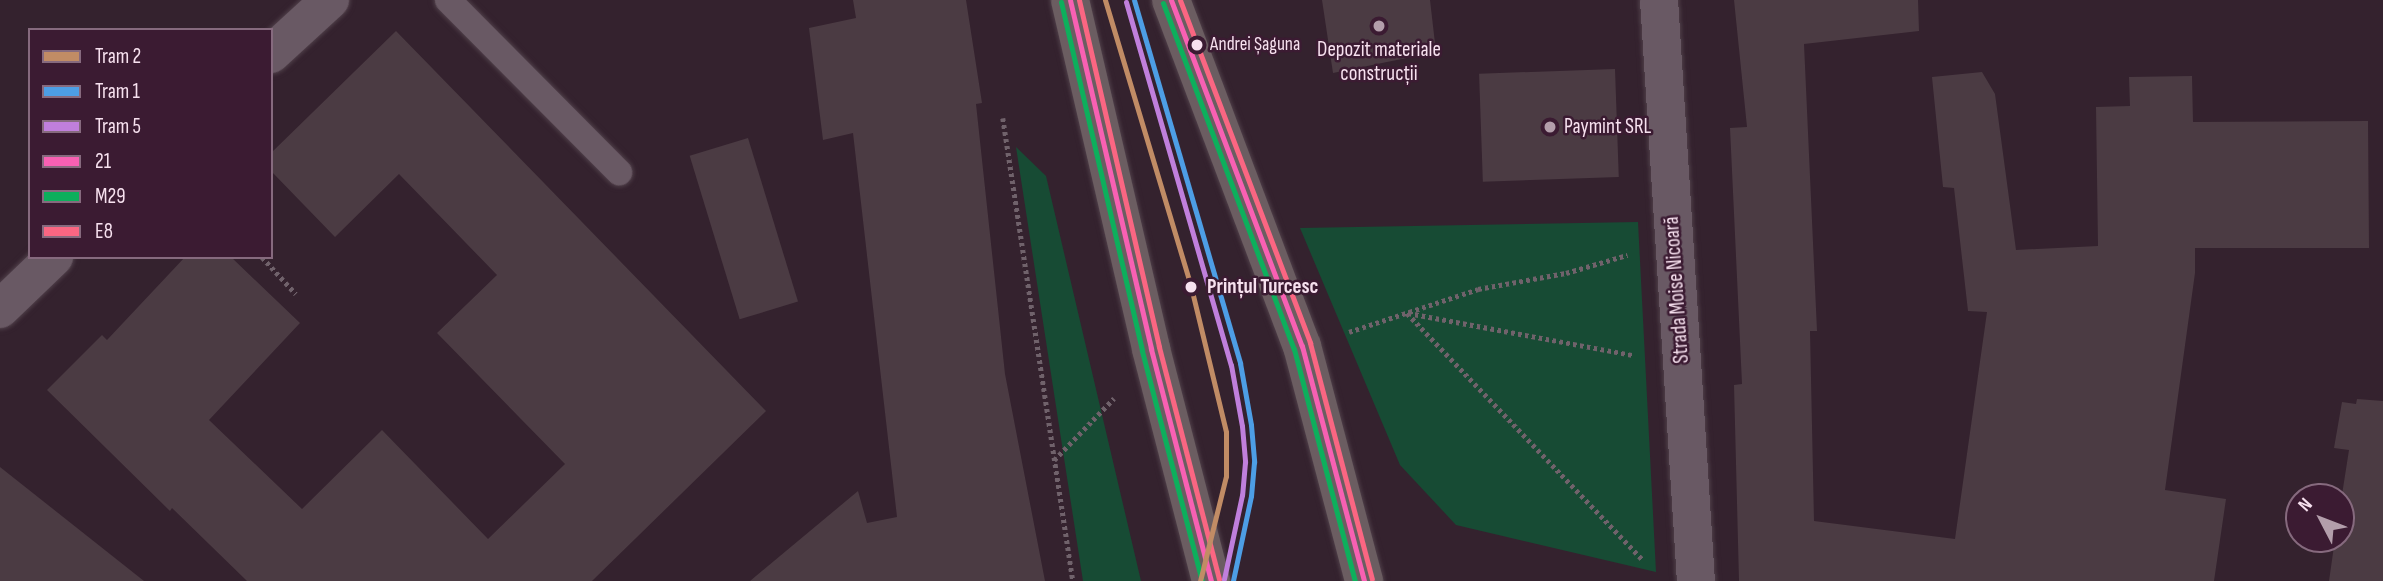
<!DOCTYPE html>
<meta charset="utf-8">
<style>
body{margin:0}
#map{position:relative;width:2383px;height:581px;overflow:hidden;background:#34222e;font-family:"Sofia Sans Condensed",sans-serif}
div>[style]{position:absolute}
.green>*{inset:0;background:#174b34}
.building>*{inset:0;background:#4b3b43;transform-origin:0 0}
.path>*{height:4.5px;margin-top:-2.25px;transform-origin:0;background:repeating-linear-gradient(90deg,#70626b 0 3.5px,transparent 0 7px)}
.roads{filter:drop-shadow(0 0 2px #4f3f49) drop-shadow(0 0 2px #4f3f49)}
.service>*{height:26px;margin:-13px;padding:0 13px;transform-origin:13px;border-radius:13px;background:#695964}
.minor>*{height:38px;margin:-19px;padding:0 19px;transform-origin:19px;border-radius:19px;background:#695964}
.primary>*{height:38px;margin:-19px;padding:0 19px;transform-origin:19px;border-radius:19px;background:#6b5d61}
.bus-1>*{height:5px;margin:-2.5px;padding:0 2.5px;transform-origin:2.5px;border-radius:2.5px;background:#f860b3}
.bus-2>*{height:5px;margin:-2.5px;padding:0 2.5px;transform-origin:2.5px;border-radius:2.5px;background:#0daf5c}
.bus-3>*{height:5px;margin:-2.5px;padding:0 2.5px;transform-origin:2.5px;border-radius:2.5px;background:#fa6682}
.tram-1>*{height:5px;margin:-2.5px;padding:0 2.5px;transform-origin:2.5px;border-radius:2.5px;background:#c18c65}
.tram-2>*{height:5px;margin:-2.5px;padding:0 2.5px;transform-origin:2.5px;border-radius:2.5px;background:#4d9ee5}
.tram-3>*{height:5px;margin:-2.5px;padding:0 2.5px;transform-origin:2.5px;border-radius:2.5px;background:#c07fdc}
.dots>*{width:19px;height:19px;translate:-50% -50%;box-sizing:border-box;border:4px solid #3b1b32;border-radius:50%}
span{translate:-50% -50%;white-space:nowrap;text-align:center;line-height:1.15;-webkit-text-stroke:5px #3b1b32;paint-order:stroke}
.bus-label{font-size:19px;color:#f7e1ef}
.left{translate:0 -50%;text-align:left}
.poi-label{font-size:21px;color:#f7e1ef}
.stop-label{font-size:21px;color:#f7e1ef;font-weight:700}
.street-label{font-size:21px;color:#f7e1ef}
.legend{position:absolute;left:28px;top:28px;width:245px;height:231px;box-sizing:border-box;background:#3b1b32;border:2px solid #866a7e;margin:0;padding:9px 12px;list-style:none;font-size:21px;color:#f7e1ef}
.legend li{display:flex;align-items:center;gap:14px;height:35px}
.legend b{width:35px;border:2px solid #866a7e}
.north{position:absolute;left:2285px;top:483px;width:70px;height:70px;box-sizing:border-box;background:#3b1b32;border:2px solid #866a7e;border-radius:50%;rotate:312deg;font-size:19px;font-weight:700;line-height:28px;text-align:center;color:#f7e1ef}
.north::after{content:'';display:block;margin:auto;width:24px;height:32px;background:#b39eab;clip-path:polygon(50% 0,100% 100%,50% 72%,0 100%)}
</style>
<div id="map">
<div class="green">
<i style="clip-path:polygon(1016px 147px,1046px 176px,1141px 581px,1083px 581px)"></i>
<i style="clip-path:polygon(1638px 222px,1656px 572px,1456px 525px,1400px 465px,1300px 228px)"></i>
</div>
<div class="building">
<i style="clip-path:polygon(853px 0,966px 0,982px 103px,976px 104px,1005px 374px,1045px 581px,750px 581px,858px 491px,867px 523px,897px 517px,853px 133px,823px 140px,809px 28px,856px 18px)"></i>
<i style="clip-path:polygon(1322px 0,1430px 0,1436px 52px,1333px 73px)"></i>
<i style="clip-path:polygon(1734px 0,1918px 0,1919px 31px,1804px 44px,1817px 331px,1810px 331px,1814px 521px,1955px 539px,1987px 312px,1968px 311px,1954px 188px,1943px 187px,1932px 77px,1982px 72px,1995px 94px,2016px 250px,2098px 246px,2096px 107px,2130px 106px,2129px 77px,2192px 76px,2193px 122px,2368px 121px,2369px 248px,2195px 248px,2195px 273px,2165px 490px,2226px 499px,2214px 581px,1739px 581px,1734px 385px,1742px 384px,1730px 128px,1747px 127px)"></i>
<i style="clip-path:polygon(396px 31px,766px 411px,592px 581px,247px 581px,172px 508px,170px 511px,47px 390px,102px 335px,107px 340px,185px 257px,231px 257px,300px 323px,209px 420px,302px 509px,382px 430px,488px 539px,565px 464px,437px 333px,497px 275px,399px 174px,335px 237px,271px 171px,271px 153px)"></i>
<i style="left:1615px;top:69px;width:108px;height:136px;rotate:88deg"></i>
<i style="left:748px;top:138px;width:171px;height:61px;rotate:73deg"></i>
<i style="clip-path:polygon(2357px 399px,2383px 401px,2383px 581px,2329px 581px,2335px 539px,2341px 539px,2341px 501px,2349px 450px,2334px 448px,2342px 402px,2356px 404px)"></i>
<i style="clip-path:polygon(0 467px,144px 581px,0 581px)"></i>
</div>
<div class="path">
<i style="left:1003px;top:118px;width:468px;rotate:81.4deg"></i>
<i style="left:262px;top:257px;width:50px;rotate:47.4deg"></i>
<i style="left:1407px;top:313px;width:342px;rotate:46.3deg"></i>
<i style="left:1408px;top:313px;width:229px;rotate:10.6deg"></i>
<i style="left:1349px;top:332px;width:136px;rotate:-18.4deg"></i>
<i style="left:1478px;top:289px;width:89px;rotate:-10.3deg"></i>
<i style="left:1566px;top:273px;width:64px;rotate:-16.4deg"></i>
<i style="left:1054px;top:460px;width:86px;rotate:-45.9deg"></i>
</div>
<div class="roads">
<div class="service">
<i style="left:448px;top:0;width:243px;rotate:45.2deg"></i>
</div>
<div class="minor">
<i style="left:1659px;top:0;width:582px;rotate:86.36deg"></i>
<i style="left:271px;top:54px;width:80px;rotate:-42.5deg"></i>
<i style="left:0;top:309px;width:75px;rotate:-43.9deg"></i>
</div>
<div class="primary">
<i style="left:1070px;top:0;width:358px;rotate:76.9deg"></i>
<i style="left:1151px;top:349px;width:240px;rotate:75.5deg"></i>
<i style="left:1171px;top:0;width:370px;rotate:69.3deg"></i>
<i style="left:1302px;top:346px;width:243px;rotate:75.2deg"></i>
</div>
</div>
<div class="bus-1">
<i style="left:1070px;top:0;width:358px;rotate:76.9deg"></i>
<i style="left:1151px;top:349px;width:240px;rotate:75.5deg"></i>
<i style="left:1171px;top:0;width:370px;rotate:69.3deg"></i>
<i style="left:1302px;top:346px;width:243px;rotate:75.2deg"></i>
</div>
<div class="bus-2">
<i style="left:1061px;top:2px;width:358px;rotate:76.9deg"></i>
<i style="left:1142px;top:351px;width:238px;rotate:75.4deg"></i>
<i style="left:1163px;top:3px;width:370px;rotate:69.3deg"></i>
<i style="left:1294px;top:349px;width:240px;rotate:75.3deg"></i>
</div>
<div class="bus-3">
<i style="left:1079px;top:0;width:356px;rotate:77deg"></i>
<i style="left:1159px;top:347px;width:240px;rotate:75.5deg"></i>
<i style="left:1180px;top:0;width:367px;rotate:69.2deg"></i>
<i style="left:1310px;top:343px;width:244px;rotate:75.3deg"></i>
</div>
<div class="tram-1">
<i style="left:1105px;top:0;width:300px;rotate:73.3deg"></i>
<i style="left:1191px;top:287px;width:149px;rotate:76.4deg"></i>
<i style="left:1226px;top:432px;width:44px;rotate:90deg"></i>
<i style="left:1226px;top:476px;width:108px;rotate:103.9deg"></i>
</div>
<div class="tram-2">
<i style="left:1134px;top:0;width:378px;rotate:73.7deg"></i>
<i style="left:1240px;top:363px;width:63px;rotate:79.9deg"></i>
<i style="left:1251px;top:425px;width:37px;rotate:85deg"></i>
<i style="left:1254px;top:462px;width:34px;rotate:95deg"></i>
<i style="left:1251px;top:496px;width:87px;rotate:102deg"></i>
</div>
<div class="tram-3">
<i style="left:1126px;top:2px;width:378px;rotate:73.9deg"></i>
<i style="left:1231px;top:365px;width:62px;rotate:79.8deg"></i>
<i style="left:1242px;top:426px;width:36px;rotate:85deg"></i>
<i style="left:1245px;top:462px;width:33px;rotate:95deg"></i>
<i style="left:1242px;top:495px;width:86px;rotate:102.1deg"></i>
</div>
<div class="dots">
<i style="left:1379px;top:26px;background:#b39eab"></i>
<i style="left:1197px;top:45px;background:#f7e1ef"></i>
<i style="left:1550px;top:127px;background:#b39eab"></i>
<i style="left:1191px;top:287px;background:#f7e1ef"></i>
</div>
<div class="bus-label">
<span class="left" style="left:1210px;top:45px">Andrei Șaguna</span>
</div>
<div class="poi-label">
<span style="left:1379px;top:62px">Depozit materiale<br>construcții</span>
<span class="left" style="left:1564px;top:127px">Paymint SRL</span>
</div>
<div class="stop-label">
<span class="left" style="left:1207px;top:287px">Prințul Turcesc</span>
</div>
<div class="street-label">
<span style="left:1677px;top:290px;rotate:-94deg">Strada Moise Nicoară</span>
</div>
<ul class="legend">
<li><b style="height:9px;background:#c18c65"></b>Tram 2</li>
<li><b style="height:9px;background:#4d9ee5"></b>Tram 1</li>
<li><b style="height:9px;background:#c07fdc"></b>Tram 5</li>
<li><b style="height:9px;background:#f860b3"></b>21</li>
<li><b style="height:9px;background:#0daf5c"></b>M29</li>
<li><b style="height:9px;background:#fa6682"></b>E8</li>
</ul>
<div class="north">N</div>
</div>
